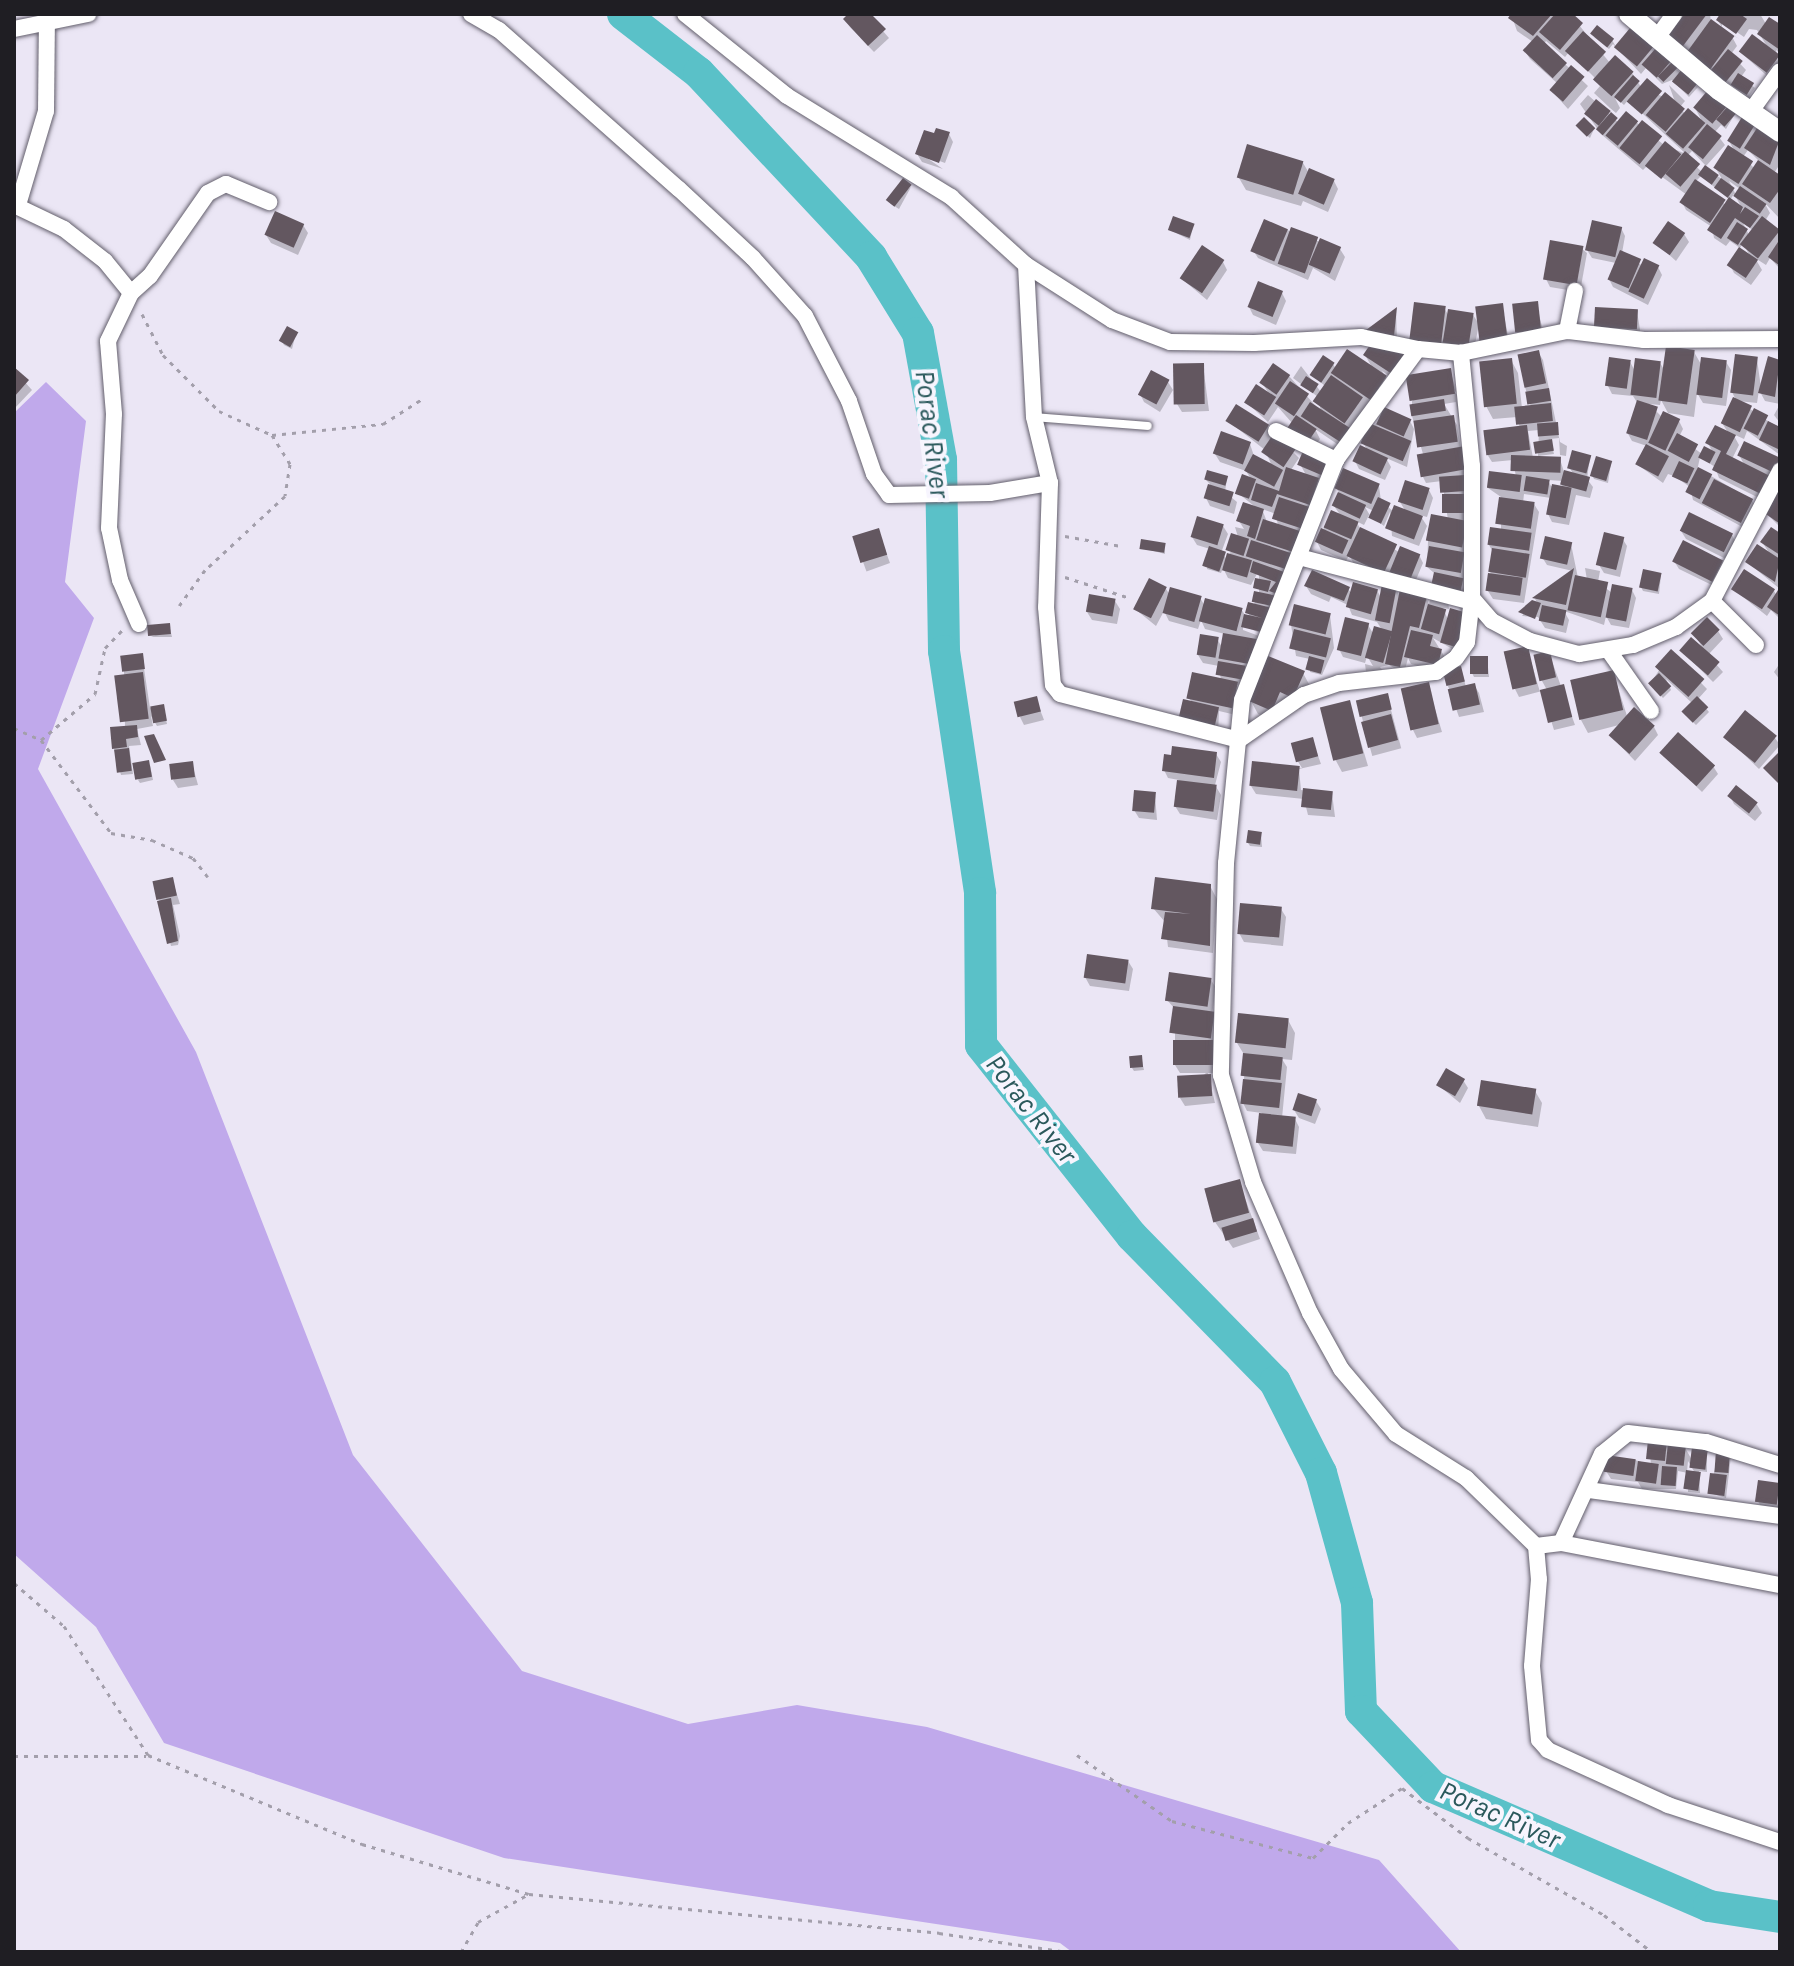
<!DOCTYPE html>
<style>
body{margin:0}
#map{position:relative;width:1794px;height:1966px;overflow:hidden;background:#ebe6f5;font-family:Karla,sans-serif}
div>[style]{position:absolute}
.forest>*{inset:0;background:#c0a9eb}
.shadow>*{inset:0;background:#0003;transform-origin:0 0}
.river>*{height:32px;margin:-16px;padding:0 16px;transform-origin:16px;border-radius:16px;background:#5ac1c8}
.building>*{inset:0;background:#635760;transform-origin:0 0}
.path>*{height:3px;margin-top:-1.5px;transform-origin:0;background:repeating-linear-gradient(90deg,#a39fab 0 4px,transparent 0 10px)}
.roads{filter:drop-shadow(0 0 2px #625e6b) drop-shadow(0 0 2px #625e6b)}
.service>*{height:8px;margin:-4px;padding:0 4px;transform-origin:4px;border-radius:4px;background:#fff}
.minor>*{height:16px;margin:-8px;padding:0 8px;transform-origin:8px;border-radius:8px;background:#fff}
.tertiary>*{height:20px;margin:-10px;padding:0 10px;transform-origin:10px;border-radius:10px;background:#fff}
span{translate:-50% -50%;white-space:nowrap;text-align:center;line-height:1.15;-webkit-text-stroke:8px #f7f5fe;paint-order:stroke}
.water-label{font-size:28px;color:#2b595c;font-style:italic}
.frame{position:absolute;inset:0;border:16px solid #1f1e23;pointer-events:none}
</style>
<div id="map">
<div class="forest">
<i style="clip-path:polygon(46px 382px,86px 421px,65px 582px,94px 618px,38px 769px,196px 1052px,353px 1455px,522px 1671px,688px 1724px,797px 1705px,927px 1727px,1379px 1860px,1461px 1952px,1072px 1952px,1060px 1943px,504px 1858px,164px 1743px,96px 1627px,14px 1554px,14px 413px)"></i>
</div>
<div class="shadow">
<i style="clip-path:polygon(851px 14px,868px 14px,889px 38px,874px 52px,850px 27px,845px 20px)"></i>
<i style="clip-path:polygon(evenodd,1511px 14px,1570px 14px,1610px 63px,1632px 73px,1641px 87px,1675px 102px,1669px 85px,1685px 101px,1680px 107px,1685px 114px,1703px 123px,1695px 108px,1725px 108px,1735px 114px,1726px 129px,1721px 125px,1715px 132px,1725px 145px,1706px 166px,1692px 151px,1686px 157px,1702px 172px,1705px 168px,1722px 179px,1715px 167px,1735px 152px,1729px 141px,1754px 127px,1780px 142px,1780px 164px,1774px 173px,1780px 177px,1780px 219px,1764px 202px,1770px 213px,1765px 221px,1780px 232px,1780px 269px,1770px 258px,1766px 265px,1755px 258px,1762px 270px,1751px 285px,1734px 273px,1730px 265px,1751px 258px,1743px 243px,1740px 248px,1730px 241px,1726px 246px,1714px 238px,1712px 227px,1686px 210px,1682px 202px,1687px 195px,1647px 166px,1643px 170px,1601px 134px,1580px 104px,1588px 95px,1619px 123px,1636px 122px,1664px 145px,1686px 154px,1628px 100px,1624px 105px,1614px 96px,1620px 108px,1616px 113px,1610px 108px,1594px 93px,1600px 86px,1594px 77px,1569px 52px,1565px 57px,1546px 41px,1544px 44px,1588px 86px,1568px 109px,1551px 90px,1557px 83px,1530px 59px,1525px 51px,1533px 42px,1517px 31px,1511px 14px,1748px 150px,1759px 161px,1755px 169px,1743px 157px,1748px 150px,1511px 14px,1701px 176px,1730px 200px,1734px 194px,1742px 208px,1726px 205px,1695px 182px,1701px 176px,1511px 14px,1729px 181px,1740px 189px,1736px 195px,1729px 181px,1511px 14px,1743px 223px,1754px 231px,1750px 237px,1743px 223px)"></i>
<i style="clip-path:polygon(1661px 14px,1710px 14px,1711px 22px,1741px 40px,1730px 33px,1737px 46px,1731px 54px,1746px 70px,1741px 77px,1755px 88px,1748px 98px,1672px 40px,1674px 24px)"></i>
<i style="clip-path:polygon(1723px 14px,1760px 14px,1766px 24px,1780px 26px,1780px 53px,1776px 50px,1780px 72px,1773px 81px,1740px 52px,1768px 48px,1757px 30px,1749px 29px,1744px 37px,1722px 22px,1722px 27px,1718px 21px)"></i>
<i style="clip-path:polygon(1594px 37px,1612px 40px,1616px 47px,1651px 48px,1698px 87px,1689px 97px,1672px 80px,1662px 84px,1646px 68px,1641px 74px,1613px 44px,1609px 49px)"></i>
<i style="clip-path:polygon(1594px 129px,1590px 138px,1580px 130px)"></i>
<i style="clip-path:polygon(949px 134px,953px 142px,945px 163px,921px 154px,943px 169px,922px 162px,917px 154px)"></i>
<i style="clip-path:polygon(1303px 163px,1309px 173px,1334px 181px,1338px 189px,1328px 212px,1303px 201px,1301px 206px,1246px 190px,1239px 178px)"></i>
<i style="clip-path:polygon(911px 187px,899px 209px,891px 204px,889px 201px)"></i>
<i style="clip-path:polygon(303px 225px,308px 233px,298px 255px,271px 243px,266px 235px)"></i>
<i style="clip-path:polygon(1193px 226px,1190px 240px,1170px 230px)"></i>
<i style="clip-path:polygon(1621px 228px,1625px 236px,1622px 253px,1643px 266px,1658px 267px,1662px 275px,1648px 305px,1613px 287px,1609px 279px,1616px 263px,1592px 258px,1587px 250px)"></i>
<i style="clip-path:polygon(1287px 230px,1340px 249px,1345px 257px,1335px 281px,1313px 268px,1308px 280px,1258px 258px,1253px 250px)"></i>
<i style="clip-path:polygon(1684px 234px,1689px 242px,1676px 261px,1656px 243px)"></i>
<i style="clip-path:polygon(1581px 248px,1587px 253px,1580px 292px,1550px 287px,1546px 279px)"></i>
<i style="clip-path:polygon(1223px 262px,1227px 270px,1207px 300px,1182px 279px)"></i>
<i style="clip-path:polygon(1282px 293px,1286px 301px,1276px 325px,1253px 315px,1249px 307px)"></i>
<i style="clip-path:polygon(1536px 303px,1545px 338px,1522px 341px)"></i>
<i style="clip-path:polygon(1502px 305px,1511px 351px,1486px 354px)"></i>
<i style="clip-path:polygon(1444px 308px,1449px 316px,1473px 315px,1479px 324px,1473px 355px,1450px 351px,1445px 343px,1443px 353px,1415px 349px)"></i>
<i style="clip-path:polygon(1396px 310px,1397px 343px,1365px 333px)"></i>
<i style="clip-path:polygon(1637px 311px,1641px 336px,1596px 327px)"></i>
<i style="clip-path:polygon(296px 333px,292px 349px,284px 345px,282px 341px)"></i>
<i style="clip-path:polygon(evenodd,1538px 352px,1543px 360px,1560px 442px,1567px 446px,1566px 456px,1560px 455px,1559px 438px,1550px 439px,1554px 454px,1538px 456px,1539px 430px,1528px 431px,1533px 458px,1560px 459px,1564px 472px,1574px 475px,1569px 467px,1590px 457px,1587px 479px,1593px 487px,1590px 498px,1576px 495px,1569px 525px,1552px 522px,1548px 514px,1551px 498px,1524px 494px,1523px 503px,1534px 504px,1539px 512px,1524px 603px,1493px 599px,1488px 591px,1493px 552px,1489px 545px,1501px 530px,1501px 497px,1488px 488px,1516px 477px,1513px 460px,1492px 462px,1487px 454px,1520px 428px,1517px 417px,1493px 419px,1486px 406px,1511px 360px,1518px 373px,1522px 408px,1531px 407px,1525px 387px,1538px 352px,1548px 480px,1563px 481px,1561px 488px,1551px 486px,1548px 480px)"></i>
<i style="clip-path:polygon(1694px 352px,1702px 366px,1726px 362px,1731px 370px,1726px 406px,1703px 403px,1697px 393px,1694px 417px,1668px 413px,1661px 400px,1660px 405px,1649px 404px,1662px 417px,1679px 421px,1683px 429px,1679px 437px,1702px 454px,1713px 453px,1708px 443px,1729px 434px,1722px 423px,1735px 398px,1732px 392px,1757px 359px,1761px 388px,1770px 359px,1780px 362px,1780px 423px,1774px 415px,1780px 404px,1765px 401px,1759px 390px,1757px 403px,1738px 401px,1780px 429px,1780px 455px,1747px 431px,1744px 439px,1733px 434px,1739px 445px,1732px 459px,1745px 466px,1739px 455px,1779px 459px,1780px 527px,1765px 512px,1771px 504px,1719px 478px,1715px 467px,1700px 457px,1696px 476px,1711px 476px,1752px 500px,1756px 508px,1746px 529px,1693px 500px,1690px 487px,1674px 476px,1668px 474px,1663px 483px,1638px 465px,1647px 446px,1632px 441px,1627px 432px,1638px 404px,1633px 396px,1612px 394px,1608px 386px,1630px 362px,1635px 371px,1660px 363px,1665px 371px)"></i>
<i style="clip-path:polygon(1365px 355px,1412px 364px,1397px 381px,1382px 371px,1390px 385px,1346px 450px,1315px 429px,1320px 439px,1314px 448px,1278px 407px,1268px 422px,1246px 402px,1270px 395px,1262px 383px,1289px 376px,1321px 412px,1318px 397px,1293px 378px,1301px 366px,1321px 392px,1325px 386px,1312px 375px,1333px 364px,1336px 369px,1373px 369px)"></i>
<i style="clip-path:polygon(1203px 365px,1209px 411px,1182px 412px,1177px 404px)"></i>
<i style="clip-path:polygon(14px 370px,32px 390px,14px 409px)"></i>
<i style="clip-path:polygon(1450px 370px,1457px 393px,1449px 386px,1460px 398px,1467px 420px,1459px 421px,1456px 402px,1444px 404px,1457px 425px,1473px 520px,1464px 520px,1470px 531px,1464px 598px,1427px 567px,1428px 541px,1448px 520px,1442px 481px,1426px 483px,1422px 475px,1423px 454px,1412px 416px,1412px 401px)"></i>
<i style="clip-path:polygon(1168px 382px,1173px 390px,1160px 412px,1144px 402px,1140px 394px)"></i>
<i style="clip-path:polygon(1385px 410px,1410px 421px,1414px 429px,1407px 467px,1386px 458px,1391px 467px,1385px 480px,1359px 469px,1355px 461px,1368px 451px,1363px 443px)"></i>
<i style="clip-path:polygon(evenodd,1228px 421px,1268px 427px,1299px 458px,1291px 470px,1306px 475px,1300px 464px,1304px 454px,1328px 483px,1318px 478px,1323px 487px,1264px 641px,1254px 639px,1259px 649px,1247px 687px,1237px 685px,1241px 692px,1236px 715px,1219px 711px,1218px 736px,1188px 697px,1221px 681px,1219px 666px,1203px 663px,1198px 655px,1217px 639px,1222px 647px,1225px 634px,1205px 629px,1201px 620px,1198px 629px,1169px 621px,1164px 611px,1156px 626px,1135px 609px,1166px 589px,1170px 595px,1200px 598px,1205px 606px,1241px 609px,1247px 618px,1259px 594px,1259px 570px,1251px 585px,1228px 578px,1223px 568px,1221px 573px,1207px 569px,1210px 549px,1197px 545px,1192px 537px,1223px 526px,1228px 534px,1221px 553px,1227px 559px,1238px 537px,1235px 527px,1244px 529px,1239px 521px,1259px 510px,1238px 493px,1251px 479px,1246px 471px,1220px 462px,1215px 454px,1250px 444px,1254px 456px,1272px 466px,1265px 450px,1228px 421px,1262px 509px,1276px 514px,1278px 526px,1267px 522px,1262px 509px,1228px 421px,1243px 626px,1260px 633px,1259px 636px,1243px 630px,1243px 626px)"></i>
<i style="clip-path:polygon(1611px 463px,1608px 483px,1594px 479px,1592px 475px)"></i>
<i style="clip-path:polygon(1227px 478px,1225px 492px,1237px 502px,1234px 514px,1210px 506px,1206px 498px,1210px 484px,1206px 480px)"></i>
<i style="clip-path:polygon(evenodd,1379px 486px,1381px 501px,1394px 512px,1406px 512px,1400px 502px,1429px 490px,1433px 498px,1427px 517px,1420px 515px,1427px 526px,1419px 546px,1392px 536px,1390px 512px,1384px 526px,1369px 515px,1364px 525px,1356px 521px,1361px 530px,1399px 552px,1419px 555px,1423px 563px,1413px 587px,1354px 564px,1349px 555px,1346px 561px,1321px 550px,1317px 542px,1332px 512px,1341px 516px,1334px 506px,1340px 494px,1336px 488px,1379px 486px,1365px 507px,1374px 511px,1371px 517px,1365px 507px)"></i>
<i style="left:878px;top:530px;width:35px;height:25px;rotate:70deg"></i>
<i style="clip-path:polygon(1681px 531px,1732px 535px,1736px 543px,1728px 560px,1686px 539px)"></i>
<i style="clip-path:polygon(1780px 535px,1780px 589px,1747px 562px,1770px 554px,1762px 542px)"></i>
<i style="clip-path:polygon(1622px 538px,1627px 546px,1620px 577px,1604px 573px,1599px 565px)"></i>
<i style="clip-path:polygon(1164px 544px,1165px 554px,1142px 548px)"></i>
<i style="clip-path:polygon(1571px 544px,1578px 578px,1587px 580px,1585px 568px,1600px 571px,1598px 582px,1612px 593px,1632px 590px,1636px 598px,1629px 628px,1611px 625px,1606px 616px,1604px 625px,1564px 611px,1569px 620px,1566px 633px,1545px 628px,1538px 617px,1522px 616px,1532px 602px,1538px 604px,1535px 599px,1573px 571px,1547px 565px,1542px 557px)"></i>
<i style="clip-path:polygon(1674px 561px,1722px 561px,1727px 570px,1718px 588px,1679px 569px)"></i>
<i style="clip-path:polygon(1661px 575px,1659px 594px,1643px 591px,1641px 587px)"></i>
<i style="clip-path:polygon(1306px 586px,1348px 589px,1352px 594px,1377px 590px,1381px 598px,1396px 589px,1400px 597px,1426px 598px,1429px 604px,1431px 597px,1448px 601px,1449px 609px,1443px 608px,1463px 655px,1433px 638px,1446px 659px,1442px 672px,1411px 664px,1408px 658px,1404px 674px,1389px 665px,1380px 667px,1383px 671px,1366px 672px,1365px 664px,1373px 666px,1367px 656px,1365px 663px,1343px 657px,1339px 649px,1368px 625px,1374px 635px,1382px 630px,1377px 622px,1352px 615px,1348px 605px,1331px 597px,1329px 602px,1311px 594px)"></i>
<i style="clip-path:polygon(1733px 589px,1774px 591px,1777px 596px,1780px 591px,1780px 619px,1771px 610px,1767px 616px)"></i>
<i style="clip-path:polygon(1115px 601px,1120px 609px,1117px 624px,1092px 620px,1087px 612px)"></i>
<i style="clip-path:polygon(1330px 615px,1334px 648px,1322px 675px,1310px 672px,1310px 659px,1296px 656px,1291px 625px)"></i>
<i style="clip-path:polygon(170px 629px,172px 637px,151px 637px)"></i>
<i style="clip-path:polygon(1718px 631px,1723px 639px,1708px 655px,1723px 672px,1713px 682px,1681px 650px,1703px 649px,1694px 633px)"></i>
<i style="clip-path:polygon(1527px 648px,1540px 692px,1547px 690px,1542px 681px,1549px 653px,1575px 725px,1554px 730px,1542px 691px,1519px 697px,1515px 689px)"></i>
<i style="clip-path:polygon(1671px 652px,1707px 689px,1698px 699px,1709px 712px,1696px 725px,1686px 715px,1692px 703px,1666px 679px,1671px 690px,1663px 698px,1650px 684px)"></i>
<i style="clip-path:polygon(142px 655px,150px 708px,163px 706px,167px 724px,157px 726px,151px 716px,153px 726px,137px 729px,141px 745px,129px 746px,133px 774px,121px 775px,114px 749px,125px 728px,124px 671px)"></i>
<i style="clip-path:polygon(1487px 658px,1489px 677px,1474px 677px,1472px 673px)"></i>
<i style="clip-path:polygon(1780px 663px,1780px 680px,1774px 672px)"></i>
<i style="clip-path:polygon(1462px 672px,1466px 687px,1474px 685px,1479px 693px,1484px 712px,1459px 717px,1448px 686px)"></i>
<i style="clip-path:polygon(1613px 672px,1627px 716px,1654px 727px,1658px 735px,1635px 761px,1610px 735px,1619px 725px,1588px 733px,1581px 720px)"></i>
<i style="clip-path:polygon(1303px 673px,1310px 686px,1300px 709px,1287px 704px,1279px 723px,1258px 714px,1251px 701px)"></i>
<i style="clip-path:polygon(1428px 685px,1442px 732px,1417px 738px,1413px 730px)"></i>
<i style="left:1387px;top:695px;width:55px;height:30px;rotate:75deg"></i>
<i style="clip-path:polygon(1036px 699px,1044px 720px,1024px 725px,1020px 717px)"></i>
<i style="clip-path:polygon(1349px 702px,1368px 766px,1342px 772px,1335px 759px)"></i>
<i style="clip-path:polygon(1725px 736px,1775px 738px,1780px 745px,1759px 769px)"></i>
<i style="clip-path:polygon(1312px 739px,1321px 764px,1299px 769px,1301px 790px,1332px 793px,1335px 817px,1308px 815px,1304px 799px,1256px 794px,1251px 786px,1253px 763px,1302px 768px,1297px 760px)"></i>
<i style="clip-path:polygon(1662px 753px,1713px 766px,1718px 774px,1702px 792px)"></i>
<i style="clip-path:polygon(1216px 754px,1221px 762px,1215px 785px,1221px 795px,1217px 820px,1180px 814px,1175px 806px,1179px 780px,1168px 778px,1164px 770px)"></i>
<i style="clip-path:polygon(192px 763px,198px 785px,178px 788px,173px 780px)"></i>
<i style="clip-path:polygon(150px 765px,153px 780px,140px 783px,138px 780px)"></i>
<i style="clip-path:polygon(1736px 788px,1757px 805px,1762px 813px,1755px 821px,1734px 804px,1730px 796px)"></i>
<i style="clip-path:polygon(1155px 794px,1157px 820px,1139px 818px,1134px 810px)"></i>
<i style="clip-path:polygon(1261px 834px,1262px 847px,1250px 846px,1248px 843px)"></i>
<i style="clip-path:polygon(172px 879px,180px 904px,173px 905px,180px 936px,178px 945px,171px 946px,155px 883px)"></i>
<i style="clip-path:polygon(1210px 886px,1217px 899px,1213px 953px,1168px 947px,1165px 922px,1153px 908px)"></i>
<i style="clip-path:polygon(1281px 909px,1286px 917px,1283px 946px,1244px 942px,1239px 933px)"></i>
<i style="clip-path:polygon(1128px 961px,1133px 969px,1129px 991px,1090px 986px,1085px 977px)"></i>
<i style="clip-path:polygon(1211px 980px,1216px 988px,1212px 1014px,1218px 1022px,1216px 1073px,1208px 1073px,1215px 1103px,1185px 1106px,1180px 1098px,1206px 1073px,1180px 1073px,1175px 1065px,1175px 1009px,1167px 1000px)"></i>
<i style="clip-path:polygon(1288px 1020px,1295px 1033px,1292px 1060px,1282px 1059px,1287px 1067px,1282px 1118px,1295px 1119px,1299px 1127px,1296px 1154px,1263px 1151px,1258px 1143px,1262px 1113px,1247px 1111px,1243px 1103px,1245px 1056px,1237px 1043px)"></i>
<i style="clip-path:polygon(1141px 1057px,1144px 1070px,1134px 1071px,1132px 1068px)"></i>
<i style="clip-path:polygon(1463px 1080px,1468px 1088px,1460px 1103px,1438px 1085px)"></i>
<i style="clip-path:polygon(1535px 1091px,1542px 1103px,1538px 1127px,1486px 1119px,1479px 1106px)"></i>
<i style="clip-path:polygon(1316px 1101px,1321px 1109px,1315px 1124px,1299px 1118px,1294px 1110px)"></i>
<i style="clip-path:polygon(1239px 1182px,1260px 1239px,1233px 1248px,1215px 1222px)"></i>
<i style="clip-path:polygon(evenodd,1649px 1442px,1684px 1446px,1692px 1460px,1707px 1451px,1707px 1472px,1699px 1471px,1700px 1493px,1688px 1492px,1688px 1473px,1678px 1471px,1676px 1489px,1642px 1489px,1638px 1482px,1611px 1479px,1606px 1471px,1635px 1460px,1651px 1465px,1649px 1442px,1688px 1461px,1695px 1473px,1687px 1472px,1688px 1461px)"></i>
<i style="clip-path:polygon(1718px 1452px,1731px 1456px,1726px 1498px,1710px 1493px)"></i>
<i style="clip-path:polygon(1780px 1485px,1780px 1511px,1762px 1509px,1758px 1501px)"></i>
</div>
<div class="river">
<i style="left:623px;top:14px;width:96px;rotate:37.8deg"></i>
<i style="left:699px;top:73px;width:252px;rotate:46.9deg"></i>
<i style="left:871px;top:257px;width:89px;rotate:58.3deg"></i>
<i style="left:918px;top:333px;width:129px;rotate:79.7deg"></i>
<i style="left:941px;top:460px;width:191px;rotate:89.1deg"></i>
<i style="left:944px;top:651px;width:245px;rotate:81.5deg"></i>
<i style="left:980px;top:893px;width:152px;rotate:89.6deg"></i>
<i style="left:981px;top:1045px;width:243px;rotate:51.7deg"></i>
<i style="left:1132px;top:1236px;width:204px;rotate:45.6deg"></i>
<i style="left:1275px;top:1382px;width:102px;rotate:63.2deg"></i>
<i style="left:1321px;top:1473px;width:135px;rotate:74.5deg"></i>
<i style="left:1357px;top:1603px;width:108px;rotate:87.9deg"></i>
<i style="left:1361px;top:1711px;width:105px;rotate:46.5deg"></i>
<i style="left:1433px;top:1787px;width:301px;rotate:23.3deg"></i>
<i style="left:1709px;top:1906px;width:72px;rotate:8.8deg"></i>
</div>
<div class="building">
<i style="clip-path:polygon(848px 14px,871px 14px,886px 29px,868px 46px,843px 19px)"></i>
<i style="clip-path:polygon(1511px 14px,1552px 14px,1533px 36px,1508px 18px)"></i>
<i style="clip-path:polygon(1555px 14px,1573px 14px,1583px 23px,1560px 50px,1539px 32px)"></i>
<i style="clip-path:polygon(1678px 14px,1707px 14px,1683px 46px,1665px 32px)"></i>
<i style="clip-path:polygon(1720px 14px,1740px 14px,1747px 19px,1736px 34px,1716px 20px)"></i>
<i style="clip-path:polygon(1769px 17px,1780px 24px,1780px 50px,1757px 34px)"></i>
<i style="left:1711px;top:19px;width:29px;height:43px;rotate:36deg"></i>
<i style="left:1597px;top:25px;width:22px;height:11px;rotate:39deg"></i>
<i style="left:1630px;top:28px;width:30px;height:25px;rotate:40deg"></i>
<i style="left:1583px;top:31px;width:31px;height:27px;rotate:42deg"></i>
<i style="left:1752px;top:34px;width:35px;height:22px;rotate:37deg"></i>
<i style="left:1537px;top:35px;width:41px;height:21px;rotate:43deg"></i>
<i style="left:1656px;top:48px;width:20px;height:22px;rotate:41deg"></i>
<i style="left:1728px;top:49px;width:19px;height:27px;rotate:39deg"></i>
<i style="left:1615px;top:55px;width:25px;height:33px;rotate:42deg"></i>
<i style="left:1674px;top:60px;width:8px;height:23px;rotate:45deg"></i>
<i style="left:1571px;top:65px;width:18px;height:33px;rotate:41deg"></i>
<i style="left:1682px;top:69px;width:21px;height:16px;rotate:39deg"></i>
<i style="left:1738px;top:73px;width:19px;height:14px;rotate:32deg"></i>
<i style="left:1633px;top:75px;width:9px;height:29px;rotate:41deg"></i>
<i style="left:1647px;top:78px;width:20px;height:31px;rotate:41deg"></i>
<i style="left:1708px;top:90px;width:25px;height:23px;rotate:40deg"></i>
<i style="left:1665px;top:92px;width:26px;height:30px;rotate:40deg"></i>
<i style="left:1596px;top:99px;width:19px;height:19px;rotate:39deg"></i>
<i style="left:1728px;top:106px;width:11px;height:18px;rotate:41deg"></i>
<i style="left:1688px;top:108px;width:23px;height:34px;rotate:41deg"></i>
<i style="left:1626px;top:111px;width:16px;height:32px;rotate:40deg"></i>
<i style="left:1611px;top:112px;width:9px;height:23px;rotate:41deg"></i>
<i style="left:1584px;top:117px;width:16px;height:12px;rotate:45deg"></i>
<i style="left:1742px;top:117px;width:15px;height:28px;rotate:32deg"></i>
<i style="left:1642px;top:120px;width:26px;height:36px;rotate:39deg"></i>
<i style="left:1707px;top:124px;width:19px;height:30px;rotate:39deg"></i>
<i style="clip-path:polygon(1759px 125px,1780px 139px,1770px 165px,1744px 148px)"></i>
<i style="clip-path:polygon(936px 128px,950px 132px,939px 163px,915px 154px,924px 130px,934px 133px)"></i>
<i style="left:1665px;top:141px;width:21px;height:32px;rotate:39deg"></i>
<i style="left:1247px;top:144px;width:59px;height:35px;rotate:17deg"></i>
<i style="left:1728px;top:145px;width:30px;height:27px;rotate:33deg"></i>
<i style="left:1685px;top:151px;width:20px;height:30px;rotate:41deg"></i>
<i style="clip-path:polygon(1758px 160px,1780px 175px,1780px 189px,1770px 203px,1742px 184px)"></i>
<i style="left:1705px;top:165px;width:17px;height:12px;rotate:36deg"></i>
<i style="left:1309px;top:168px;width:28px;height:28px;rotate:23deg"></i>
<i style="left:903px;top:178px;width:11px;height:28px;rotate:38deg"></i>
<i style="left:1721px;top:178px;width:17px;height:12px;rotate:36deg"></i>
<i style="left:1695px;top:179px;width:37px;height:28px;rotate:34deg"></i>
<i style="left:1740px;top:186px;width:32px;height:12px;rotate:34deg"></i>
<i style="clip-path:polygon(1729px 197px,1743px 207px,1740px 214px,1745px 207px,1759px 216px,1750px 228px,1735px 218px,1721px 239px,1707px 230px)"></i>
<i style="left:275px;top:211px;width:32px;height:26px;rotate:24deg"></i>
<i style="left:1173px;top:216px;width:23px;height:15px;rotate:20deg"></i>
<i style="left:1762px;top:216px;width:23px;height:36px;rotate:38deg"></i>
<i style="left:1264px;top:219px;width:26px;height:35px;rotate:23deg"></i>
<i style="left:1592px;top:220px;width:31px;height:31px;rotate:13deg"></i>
<i style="left:1668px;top:221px;width:21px;height:27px;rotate:35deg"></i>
<i style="left:1737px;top:222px;width:13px;height:19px;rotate:32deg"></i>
<i style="left:1291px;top:227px;width:29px;height:39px;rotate:20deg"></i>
<i style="left:1320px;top:238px;width:23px;height:29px;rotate:23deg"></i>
<i style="clip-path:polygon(1780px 239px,1780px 266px,1768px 257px)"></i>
<i style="left:1550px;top:240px;width:34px;height:40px;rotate:10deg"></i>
<i style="left:1202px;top:245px;width:27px;height:40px;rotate:34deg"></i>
<i style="left:1739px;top:247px;width:23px;height:22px;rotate:34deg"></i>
<i style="left:1620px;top:250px;width:23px;height:32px;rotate:23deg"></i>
<i style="left:1644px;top:258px;width:17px;height:37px;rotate:25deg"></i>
<i style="left:1258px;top:281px;width:27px;height:28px;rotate:22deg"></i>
<i style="left:1538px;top:301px;width:29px;height:26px;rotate:84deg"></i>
<i style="left:1414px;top:302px;width:32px;height:39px;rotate:7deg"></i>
<i style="left:1503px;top:303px;width:40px;height:28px;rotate:83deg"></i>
<i style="clip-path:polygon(1397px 307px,1394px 336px,1362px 333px)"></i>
<i style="left:1595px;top:307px;width:43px;height:20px;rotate:3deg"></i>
<i style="left:1448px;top:309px;width:26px;height:34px;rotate:9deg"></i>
<i style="left:287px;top:326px;width:13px;height:17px;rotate:29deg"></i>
<i style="clip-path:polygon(1372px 342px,1409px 355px,1392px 374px,1363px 355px)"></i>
<i style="left:1666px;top:346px;width:29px;height:55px;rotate:8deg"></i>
<i style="left:1347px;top:349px;width:48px;height:29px;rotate:34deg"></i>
<i style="left:1539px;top:350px;width:34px;height:22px;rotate:78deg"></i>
<i style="left:1735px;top:354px;width:23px;height:39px;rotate:7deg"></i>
<i style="left:1323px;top:355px;width:14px;height:24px;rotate:34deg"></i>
<i style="clip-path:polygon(1768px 356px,1780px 360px,1775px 397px,1758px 393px)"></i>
<i style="left:1609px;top:357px;width:22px;height:29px;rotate:8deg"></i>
<i style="left:1701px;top:357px;width:26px;height:38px;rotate:7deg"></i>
<i style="left:1512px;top:358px;width:46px;height:33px;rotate:84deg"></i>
<i style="left:1635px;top:358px;width:26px;height:37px;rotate:7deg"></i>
<i style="left:1204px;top:363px;width:41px;height:31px;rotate:89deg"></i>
<i style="left:1273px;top:363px;width:21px;height:24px;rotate:35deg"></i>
<i style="clip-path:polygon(14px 367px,29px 380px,14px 397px)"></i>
<i style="left:1451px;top:368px;width:26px;height:46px;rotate:81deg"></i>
<i style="left:1151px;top:370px;width:21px;height:28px;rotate:28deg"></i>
<i style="left:1331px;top:375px;width:39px;height:32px;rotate:35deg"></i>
<i style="left:1306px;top:376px;width:15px;height:11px;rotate:32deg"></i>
<i style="left:1290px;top:381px;width:23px;height:27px;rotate:34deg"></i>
<i style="left:1256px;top:384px;width:24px;height:22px;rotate:33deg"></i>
<i style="left:1549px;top:388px;width:13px;height:24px;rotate:81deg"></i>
<i style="left:1733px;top:397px;width:21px;height:29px;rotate:25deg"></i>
<i style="left:1444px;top:399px;width:12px;height:35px;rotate:81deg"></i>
<i style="left:1637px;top:400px;width:22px;height:35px;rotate:18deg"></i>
<i style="left:1310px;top:402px;width:49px;height:17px;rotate:33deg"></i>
<i style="left:1551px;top:403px;width:18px;height:37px;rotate:84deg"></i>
<i style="left:1236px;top:404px;width:39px;height:20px;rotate:32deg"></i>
<i style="left:1384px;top:407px;width:30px;height:19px;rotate:24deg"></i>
<i style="left:1754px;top:408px;width:16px;height:23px;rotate:27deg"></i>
<i style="left:1663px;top:411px;width:19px;height:35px;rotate:25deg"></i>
<i style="left:1296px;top:415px;width:25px;height:15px;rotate:34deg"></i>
<i style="left:1454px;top:415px;width:27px;height:41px;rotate:82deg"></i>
<i style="clip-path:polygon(1768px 421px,1780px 427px,1780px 450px,1759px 440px)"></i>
<i style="left:1558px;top:422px;width:13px;height:21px;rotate:86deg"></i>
<i style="left:1369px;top:423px;width:46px;height:22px;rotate:23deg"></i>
<i style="left:1527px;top:425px;width:25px;height:44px;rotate:83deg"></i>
<i style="clip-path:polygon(1715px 425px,1736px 435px,1726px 454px,1774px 478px,1765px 496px,1712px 470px,1721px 451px,1705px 443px)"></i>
<i style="left:1221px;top:431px;width:32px;height:24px;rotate:20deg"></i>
<i style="left:1274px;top:433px;width:27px;height:23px;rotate:34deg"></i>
<i style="left:1677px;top:433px;width:24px;height:20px;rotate:28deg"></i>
<i style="left:1552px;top:439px;width:12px;height:19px;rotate:81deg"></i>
<i style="left:1744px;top:441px;width:40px;height:16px;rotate:25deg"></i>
<i style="left:1646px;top:444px;width:26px;height:23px;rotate:28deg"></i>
<i style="left:1360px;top:445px;width:31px;height:18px;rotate:25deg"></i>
<i style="left:1465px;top:446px;width:23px;height:49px;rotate:80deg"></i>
<i style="left:1704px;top:446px;width:13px;height:13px;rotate:27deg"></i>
<i style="left:1572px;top:450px;width:20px;height:19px;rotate:15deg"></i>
<i style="left:1303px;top:451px;width:28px;height:15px;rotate:23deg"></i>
<i style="left:1253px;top:454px;width:34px;height:19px;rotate:28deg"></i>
<i style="left:1511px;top:455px;width:50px;height:16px;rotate:2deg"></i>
<i style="left:1596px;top:456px;width:17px;height:21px;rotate:17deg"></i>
<i style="left:1679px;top:461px;width:17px;height:17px;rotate:25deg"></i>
<i style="clip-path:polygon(1286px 467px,1319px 478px,1310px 505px,1277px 494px,1272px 507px,1251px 500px,1256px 483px,1279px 491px)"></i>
<i style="left:1698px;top:467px;width:16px;height:28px;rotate:27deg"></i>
<i style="left:1343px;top:468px;width:40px;height:22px;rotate:23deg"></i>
<i style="left:1207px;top:470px;width:22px;height:10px;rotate:16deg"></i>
<i style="left:1564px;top:470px;width:27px;height:15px;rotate:15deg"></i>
<i style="left:1489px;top:471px;width:33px;height:17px;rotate:7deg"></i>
<i style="left:1242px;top:474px;width:15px;height:21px;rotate:20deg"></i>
<i style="left:1465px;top:475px;width:16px;height:26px;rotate:86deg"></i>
<i style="left:1526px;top:476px;width:24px;height:15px;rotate:9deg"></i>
<i style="left:1714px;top:479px;width:44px;height:27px;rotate:27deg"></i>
<i style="left:1405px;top:480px;width:26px;height:23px;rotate:18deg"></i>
<i style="left:1208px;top:484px;width:27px;height:15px;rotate:17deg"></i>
<i style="left:1552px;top:484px;width:20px;height:31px;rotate:11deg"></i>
<i style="clip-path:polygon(1780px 487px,1780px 524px,1763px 512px)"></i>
<i style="left:1338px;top:492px;width:31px;height:15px;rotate:25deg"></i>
<i style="left:1442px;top:494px;width:27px;height:19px"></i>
<i style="left:1279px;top:497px;width:33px;height:23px;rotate:18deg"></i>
<i style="left:1378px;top:497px;width:14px;height:23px;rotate:25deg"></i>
<i style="left:1499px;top:497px;width:36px;height:27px;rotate:8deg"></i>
<i style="clip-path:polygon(1243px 502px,1264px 509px,1255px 539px,1247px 536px,1250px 526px,1236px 521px)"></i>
<i style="left:1394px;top:505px;width:31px;height:25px;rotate:21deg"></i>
<i style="left:1331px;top:510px;width:30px;height:19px;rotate:23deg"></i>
<i style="left:1689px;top:512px;width:49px;height:21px;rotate:26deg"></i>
<i style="left:1431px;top:514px;width:37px;height:27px;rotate:11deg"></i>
<i style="left:1197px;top:516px;width:28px;height:22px;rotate:17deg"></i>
<i style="left:1263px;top:519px;width:42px;height:22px;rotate:18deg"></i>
<i style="left:1360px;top:527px;width:41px;height:32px;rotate:25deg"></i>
<i style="left:1490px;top:527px;width:42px;height:18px;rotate:8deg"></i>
<i style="clip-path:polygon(1771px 527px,1780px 533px,1780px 555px,1760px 542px)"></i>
<i style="left:879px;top:528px;width:28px;height:28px;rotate:73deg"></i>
<i style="left:1321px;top:528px;width:30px;height:15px;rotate:24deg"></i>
<i style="left:1604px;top:532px;width:21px;height:34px;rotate:14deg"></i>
<i style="left:1231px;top:533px;width:19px;height:18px;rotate:18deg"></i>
<i style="left:1545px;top:536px;width:28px;height:23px;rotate:13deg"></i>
<i style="left:1141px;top:539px;width:25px;height:10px;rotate:9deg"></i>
<i style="left:1251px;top:540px;width:45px;height:17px;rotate:18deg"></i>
<i style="left:1683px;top:540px;width:45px;height:24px;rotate:27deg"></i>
<i style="clip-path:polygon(1757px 544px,1780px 559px,1775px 582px,1745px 562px)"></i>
<i style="left:1209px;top:546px;width:18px;height:21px;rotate:19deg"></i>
<i style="left:1400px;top:546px;width:22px;height:28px;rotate:22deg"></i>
<i style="left:1429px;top:546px;width:36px;height:21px;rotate:10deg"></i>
<i style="left:1492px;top:548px;width:38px;height:24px;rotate:9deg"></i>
<i style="left:1227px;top:553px;width:26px;height:18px;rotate:16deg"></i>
<i style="clip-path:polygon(1253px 561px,1287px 573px,1280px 595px,1269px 591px,1276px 582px,1250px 572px)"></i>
<i style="clip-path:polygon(1574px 568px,1566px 605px,1532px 598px)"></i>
<i style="left:1643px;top:569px;width:19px;height:19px;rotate:12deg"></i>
<i style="left:1744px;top:569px;width:37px;height:24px;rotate:33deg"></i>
<i style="clip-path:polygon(1312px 570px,1350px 587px,1344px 601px,1304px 586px)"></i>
<i style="left:1434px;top:572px;width:30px;height:13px;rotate:12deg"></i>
<i style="left:1488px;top:573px;width:35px;height:18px;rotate:8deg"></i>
<i style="left:1575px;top:575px;width:34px;height:36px;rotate:12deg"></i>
<i style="left:1149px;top:578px;width:20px;height:35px;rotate:27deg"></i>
<i style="clip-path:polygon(1255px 578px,1271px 581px,1268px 592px,1253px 588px)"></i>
<i style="left:1353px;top:582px;width:26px;height:26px;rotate:16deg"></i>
<i style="left:1382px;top:584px;width:15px;height:37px;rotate:11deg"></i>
<i style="left:1612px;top:584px;width:21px;height:34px;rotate:11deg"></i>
<i style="left:1170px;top:587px;width:33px;height:27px;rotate:16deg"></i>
<i style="clip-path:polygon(1780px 587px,1780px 616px,1767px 607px)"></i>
<i style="clip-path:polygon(1400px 589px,1427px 596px,1419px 628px,1410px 626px,1400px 667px,1385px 664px)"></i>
<i style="left:1254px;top:591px;width:25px;height:11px;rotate:12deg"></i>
<i style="left:1089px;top:594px;width:27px;height:18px;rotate:10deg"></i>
<i style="left:1205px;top:598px;width:39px;height:24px;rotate:15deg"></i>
<i style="clip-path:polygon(1532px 600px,1541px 603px,1535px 619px,1518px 612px)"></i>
<i style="clip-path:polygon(1248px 602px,1272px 608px,1266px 633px,1241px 627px,1244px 614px,1262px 618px,1245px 613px)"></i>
<i style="left:1294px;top:604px;width:38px;height:22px;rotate:14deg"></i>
<i style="left:1428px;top:604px;width:19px;height:26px;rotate:16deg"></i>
<i style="left:1542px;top:605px;width:25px;height:16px;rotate:12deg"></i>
<i style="left:1450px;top:608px;width:19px;height:36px;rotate:16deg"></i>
<i style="left:1345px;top:617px;width:25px;height:34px;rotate:14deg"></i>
<i style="left:1707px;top:617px;width:18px;height:23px;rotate:45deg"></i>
<i style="left:170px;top:623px;width:11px;height:23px;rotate:85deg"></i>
<i style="left:1374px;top:626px;width:19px;height:33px;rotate:16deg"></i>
<i style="left:1294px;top:629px;width:38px;height:20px;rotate:14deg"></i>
<i style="clip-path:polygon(1411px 630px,1433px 635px,1430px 646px,1442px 649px,1438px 665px,1404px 657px)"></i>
<i style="left:1223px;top:633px;width:34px;height:26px;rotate:10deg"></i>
<i style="left:1200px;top:634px;width:19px;height:21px;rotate:9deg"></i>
<i style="left:1691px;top:637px;width:38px;height:18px;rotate:41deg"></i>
<i style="left:1528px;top:646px;width:39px;height:25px;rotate:77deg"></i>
<i style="left:1671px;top:649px;width:45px;height:24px;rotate:42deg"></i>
<i style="left:1550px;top:651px;width:27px;height:17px;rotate:77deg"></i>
<i style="left:143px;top:653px;width:16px;height:23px;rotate:83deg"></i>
<i style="clip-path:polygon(1268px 656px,1305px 671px,1293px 698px,1280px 692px,1272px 711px,1249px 701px)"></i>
<i style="left:1309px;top:656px;width:16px;height:14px;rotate:15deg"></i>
<i style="left:1470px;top:656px;width:18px;height:18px"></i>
<i style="left:1218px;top:661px;width:28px;height:14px;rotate:10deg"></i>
<i style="left:1461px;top:666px;width:16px;height:19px;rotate:76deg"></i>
<i style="left:1614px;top:670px;width:41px;height:45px;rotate:77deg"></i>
<i style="left:143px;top:672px;width:47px;height:29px;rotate:83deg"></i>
<i style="left:1192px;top:672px;width:47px;height:27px;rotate:12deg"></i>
<i style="left:1659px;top:673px;width:18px;height:15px;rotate:47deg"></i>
<i style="left:1429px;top:682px;width:43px;height:29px;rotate:77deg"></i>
<i style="left:1475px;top:683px;width:22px;height:28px;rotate:77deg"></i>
<i style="left:1564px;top:684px;width:34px;height:25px;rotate:76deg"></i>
<i style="left:1388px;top:693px;width:17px;height:33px;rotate:77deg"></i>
<i style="left:1037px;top:696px;width:16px;height:24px;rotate:76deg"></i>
<i style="left:1697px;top:696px;width:16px;height:22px;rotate:45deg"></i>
<i style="left:1183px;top:699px;width:37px;height:23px;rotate:13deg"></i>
<i style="left:1350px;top:700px;width:55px;height:31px;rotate:76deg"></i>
<i style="left:164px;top:704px;width:17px;height:14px;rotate:80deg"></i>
<i style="left:1634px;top:707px;width:28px;height:38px;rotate:42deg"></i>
<i style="left:1745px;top:710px;width:41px;height:35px;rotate:39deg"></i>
<i style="left:1391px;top:714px;width:27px;height:31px;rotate:75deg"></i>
<i style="clip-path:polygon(137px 725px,138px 737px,126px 739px,127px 747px,112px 749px,110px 727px)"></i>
<i style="left:1678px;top:732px;width:50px;height:28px;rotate:42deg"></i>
<i style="clip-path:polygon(154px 734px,166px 760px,154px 763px,144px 736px)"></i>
<i style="left:1313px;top:737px;width:20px;height:23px;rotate:75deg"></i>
<i style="clip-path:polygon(1172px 746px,1217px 752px,1214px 778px,1162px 771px,1164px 754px,1171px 755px)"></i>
<i style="left:129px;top:748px;width:23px;height:15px;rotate:83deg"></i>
<i style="clip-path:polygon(1780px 751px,1780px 785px,1763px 768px)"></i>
<i style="left:149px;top:760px;width:17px;height:17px;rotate:80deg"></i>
<i style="left:193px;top:761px;width:16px;height:24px;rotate:83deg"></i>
<i style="left:1252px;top:761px;width:48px;height:25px;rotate:6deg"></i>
<i style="left:1177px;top:780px;width:40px;height:27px;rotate:7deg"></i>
<i style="left:1736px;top:785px;width:28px;height:14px;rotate:39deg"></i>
<i style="left:1303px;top:788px;width:30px;height:19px;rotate:6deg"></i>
<i style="left:1134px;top:790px;width:22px;height:21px;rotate:5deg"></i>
<i style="left:1248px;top:830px;width:14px;height:13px;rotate:8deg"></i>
<i style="left:173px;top:877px;width:19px;height:21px;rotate:78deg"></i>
<i style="clip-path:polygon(1155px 877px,1211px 884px,1210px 946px,1161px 939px,1165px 912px,1191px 914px,1151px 909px)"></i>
<i style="clip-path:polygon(171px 898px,178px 941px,167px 944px,157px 901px)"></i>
<i style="left:1240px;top:903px;width:42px;height:31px;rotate:5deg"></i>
<i style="left:1087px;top:954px;width:42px;height:24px;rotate:8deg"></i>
<i style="left:1169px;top:972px;width:43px;height:29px;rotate:8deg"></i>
<i style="left:1173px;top:1006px;width:42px;height:27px;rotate:8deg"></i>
<i style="left:1238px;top:1013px;width:51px;height:30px;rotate:6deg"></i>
<i style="left:1173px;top:1040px;width:40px;height:25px"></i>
<i style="left:1243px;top:1053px;width:40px;height:23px;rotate:6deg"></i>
<i style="left:1142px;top:1055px;width:12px;height:13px;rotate:85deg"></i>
<i style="left:1446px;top:1068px;width:22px;height:20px;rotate:30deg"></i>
<i style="left:1211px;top:1074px;width:22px;height:34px;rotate:87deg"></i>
<i style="left:1243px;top:1079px;width:39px;height:25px;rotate:6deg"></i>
<i style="left:1481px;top:1080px;width:56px;height:26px;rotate:9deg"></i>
<i style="left:1298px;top:1093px;width:20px;height:18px;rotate:18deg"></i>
<i style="left:1259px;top:1113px;width:37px;height:30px;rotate:6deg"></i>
<i style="left:1240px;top:1179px;width:35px;height:37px;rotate:75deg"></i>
<i style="left:1253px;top:1218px;width:14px;height:33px;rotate:73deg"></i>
<i style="left:1648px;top:1440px;width:19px;height:19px;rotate:6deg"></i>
<i style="left:1668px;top:1443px;width:18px;height:21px;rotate:6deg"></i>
<i style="left:1692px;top:1447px;width:16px;height:21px;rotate:7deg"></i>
<i style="left:1716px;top:1450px;width:14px;height:22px;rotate:4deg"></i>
<i style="left:1606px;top:1455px;width:30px;height:17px;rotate:8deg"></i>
<i style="left:1638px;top:1461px;width:21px;height:20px;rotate:8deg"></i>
<i style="left:1662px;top:1466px;width:15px;height:19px;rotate:4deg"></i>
<i style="left:1686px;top:1470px;width:15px;height:19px;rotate:8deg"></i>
<i style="left:1710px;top:1473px;width:17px;height:21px;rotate:7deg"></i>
<i style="left:1758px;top:1480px;width:22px;height:22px;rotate:8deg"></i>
</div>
<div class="path">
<i style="left:142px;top:314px;width:46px;rotate:62.9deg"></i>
<i style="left:163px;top:355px;width:79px;rotate:45deg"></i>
<i style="left:219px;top:411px;width:58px;rotate:24.4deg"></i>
<i style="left:272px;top:435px;width:34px;rotate:58deg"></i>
<i style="left:290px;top:464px;width:32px;rotate:99deg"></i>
<i style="left:285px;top:496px;width:109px;rotate:137.2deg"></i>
<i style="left:205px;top:570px;width:44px;rotate:125.8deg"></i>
<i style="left:272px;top:435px;width:112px;rotate:-5.7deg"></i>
<i style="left:383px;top:424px;width:46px;rotate:-32.7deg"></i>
<i style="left:1065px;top:536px;width:57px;rotate:10.1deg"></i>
<i style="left:1065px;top:577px;width:65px;rotate:17.9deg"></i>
<i style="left:14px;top:728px;width:30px;rotate:24deg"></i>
<i style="left:41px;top:740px;width:116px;rotate:53deg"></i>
<i style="left:111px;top:833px;width:42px;rotate:9.7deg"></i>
<i style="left:152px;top:840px;width:45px;rotate:23.7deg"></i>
<i style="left:193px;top:858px;width:24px;rotate:52deg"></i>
<i style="left:41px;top:740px;width:71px;rotate:-40.4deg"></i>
<i style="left:95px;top:694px;width:47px;rotate:-77.7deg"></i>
<i style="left:105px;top:648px;width:28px;rotate:-46deg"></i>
<i style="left:14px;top:1583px;width:66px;rotate:40.7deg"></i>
<i style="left:64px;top:1626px;width:154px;rotate:56.9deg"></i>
<i style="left:148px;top:1755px;width:232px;rotate:22.6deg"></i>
<i style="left:362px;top:1844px;width:174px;rotate:16.7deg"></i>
<i style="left:529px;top:1894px;width:412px;rotate:5.4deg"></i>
<i style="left:939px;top:1933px;width:130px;rotate:8.4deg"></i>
<i style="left:1077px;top:1755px;width:116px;rotate:34.8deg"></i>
<i style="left:1172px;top:1821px;width:146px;rotate:14.7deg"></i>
<i style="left:1313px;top:1858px;width:49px;rotate:-45deg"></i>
<i style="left:1348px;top:1823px;width:64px;rotate:-32.9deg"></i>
<i style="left:1402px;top:1788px;width:83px;rotate:37.1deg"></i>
<i style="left:1468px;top:1838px;width:156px;rotate:29.5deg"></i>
<i style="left:1604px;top:1915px;width:61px;rotate:37.6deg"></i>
<i style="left:14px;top:1756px;width:132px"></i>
<i style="left:461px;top:1952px;width:34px;rotate:-60deg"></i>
<i style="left:478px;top:1922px;width:58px;rotate:-28.8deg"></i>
</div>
<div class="roads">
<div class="service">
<i style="left:1034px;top:417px;width:114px;rotate:4.5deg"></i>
</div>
<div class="minor">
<i style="left:471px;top:14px;width:32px;rotate:30deg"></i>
<i style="left:499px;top:30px;width:240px;rotate:41.5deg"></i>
<i style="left:679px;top:189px;width:101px;rotate:43deg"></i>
<i style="left:753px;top:258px;width:78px;rotate:48.1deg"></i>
<i style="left:805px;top:316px;width:96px;rotate:62.6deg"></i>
<i style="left:849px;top:401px;width:77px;rotate:71.1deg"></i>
<i style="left:874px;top:474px;width:26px;rotate:54deg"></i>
<i style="left:889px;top:495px;width:101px;rotate:-1.1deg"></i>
<i style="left:990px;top:493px;width:61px;rotate:-9.5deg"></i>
<i style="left:685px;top:14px;width:131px;rotate:38.8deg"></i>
<i style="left:787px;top:96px;width:193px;rotate:31.6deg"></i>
<i style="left:951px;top:197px;width:101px;rotate:42.2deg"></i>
<i style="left:14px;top:29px;width:76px;rotate:-11.5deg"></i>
<i style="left:1656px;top:39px;width:31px;rotate:-54deg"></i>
<i style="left:1751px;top:111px;width:49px;rotate:-54.1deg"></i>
<i style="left:14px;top:205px;width:55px;rotate:25.6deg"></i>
<i style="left:64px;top:229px;width:52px;rotate:38deg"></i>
<i style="left:105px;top:261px;width:41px;rotate:50.9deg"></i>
<i style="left:18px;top:205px;width:98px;rotate:-73.4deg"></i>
<i style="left:46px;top:111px;width:89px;rotate:-89.4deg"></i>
<i style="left:1567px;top:331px;width:41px;rotate:-78.7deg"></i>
<i style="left:1780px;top:339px;width:136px;rotate:179.6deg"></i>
<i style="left:1644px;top:340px;width:78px;rotate:-173.3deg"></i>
<i style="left:1567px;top:331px;width:108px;rotate:168.3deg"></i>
<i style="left:1461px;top:353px;width:43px;rotate:-174.7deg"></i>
<i style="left:1418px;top:349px;width:138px;rotate:126.5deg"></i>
<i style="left:1336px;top:460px;width:258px;rotate:111.4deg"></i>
<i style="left:1242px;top:700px;width:164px;rotate:95.6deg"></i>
<i style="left:1226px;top:863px;width:212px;rotate:91.4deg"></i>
<i style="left:1221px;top:1075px;width:112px;rotate:73.3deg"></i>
<i style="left:1253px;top:1182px;width:143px;rotate:66.5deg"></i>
<i style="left:1310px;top:1313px;width:64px;rotate:61deg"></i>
<i style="left:1341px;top:1369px;width:85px;rotate:49.8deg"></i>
<i style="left:1396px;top:1434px;width:83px;rotate:32.2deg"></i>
<i style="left:1466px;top:1478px;width:98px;rotate:44.2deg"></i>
<i style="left:1536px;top:1546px;width:33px;rotate:85deg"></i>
<i style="left:1539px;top:1579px;width:87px;rotate:94.6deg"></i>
<i style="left:1532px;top:1666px;width:74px;rotate:84.6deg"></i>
<i style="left:1539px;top:1740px;width:13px;rotate:48deg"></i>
<i style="left:1548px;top:1750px;width:132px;rotate:24.6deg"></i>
<i style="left:1668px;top:1805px;width:118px;rotate:18.3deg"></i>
<i style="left:1418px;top:349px;width:58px;rotate:-168.1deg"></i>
<i style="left:1361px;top:337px;width:107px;rotate:176.8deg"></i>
<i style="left:1254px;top:343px;width:84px;rotate:-179.3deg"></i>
<i style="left:1170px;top:342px;width:62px;rotate:-159.2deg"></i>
<i style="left:1112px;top:320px;width:102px;rotate:-147.4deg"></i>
<i style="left:1026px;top:265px;width:152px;rotate:87deg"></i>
<i style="left:1034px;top:417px;width:68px;rotate:76.4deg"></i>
<i style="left:1050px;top:483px;width:124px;rotate:91.8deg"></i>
<i style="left:1046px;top:607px;width:78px;rotate:84.9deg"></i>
<i style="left:1053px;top:685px;width:11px;rotate:52deg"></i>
<i style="left:1060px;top:694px;width:185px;rotate:14.4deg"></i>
<i style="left:1239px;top:740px;width:79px;rotate:-34.7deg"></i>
<i style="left:1304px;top:695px;width:37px;rotate:-19deg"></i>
<i style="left:1339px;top:683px;width:98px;rotate:-6.5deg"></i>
<i style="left:1436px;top:672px;width:24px;rotate:-35deg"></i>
<i style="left:1456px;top:658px;width:19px;rotate:-55deg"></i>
<i style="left:1467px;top:642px;width:44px;rotate:-83.5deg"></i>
<i style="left:1472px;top:598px;width:132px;rotate:-90deg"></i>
<i style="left:1472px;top:466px;width:114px;rotate:-95.6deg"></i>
<i style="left:1276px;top:431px;width:67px;rotate:25.8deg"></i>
<i style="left:1299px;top:557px;width:179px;rotate:14.6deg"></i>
<i style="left:1472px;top:598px;width:30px;rotate:49deg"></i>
<i style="left:1492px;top:621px;width:43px;rotate:27.8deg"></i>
<i style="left:1530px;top:641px;width:51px;rotate:14.9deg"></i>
<i style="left:1579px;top:654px;width:55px;rotate:-9.5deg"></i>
<i style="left:1633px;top:645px;width:47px;rotate:-22.7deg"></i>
<i style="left:1676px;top:627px;width:44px;rotate:-35.8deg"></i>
<i style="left:139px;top:624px;width:48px;rotate:-113.4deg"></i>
<i style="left:120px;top:580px;width:53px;rotate:-101.9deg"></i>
<i style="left:109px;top:528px;width:114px;rotate:-87.5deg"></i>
<i style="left:114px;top:414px;width:73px;rotate:-94.7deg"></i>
<i style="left:108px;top:341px;width:53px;rotate:-64.4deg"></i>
<i style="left:131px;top:293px;width:25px;rotate:-42deg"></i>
<i style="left:150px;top:276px;width:101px;rotate:-55.1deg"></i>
<i style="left:208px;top:193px;width:20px;rotate:-27deg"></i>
<i style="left:226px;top:184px;width:47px;rotate:22.7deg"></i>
<i style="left:1756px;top:645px;width:62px;rotate:-135deg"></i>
<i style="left:1712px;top:601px;width:147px;rotate:-62.4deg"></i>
<i style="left:1609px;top:651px;width:73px;rotate:55deg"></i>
<i style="left:1588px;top:1490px;width:194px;rotate:7.7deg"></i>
<i style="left:1561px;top:1543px;width:98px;rotate:-65.3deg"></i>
<i style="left:1602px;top:1454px;width:33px;rotate:-39deg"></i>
<i style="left:1628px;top:1433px;width:79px;rotate:6.6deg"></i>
<i style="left:1706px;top:1442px;width:77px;rotate:17.3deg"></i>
<i style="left:1536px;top:1546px;width:25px;rotate:-7deg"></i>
<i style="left:1561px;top:1543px;width:223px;rotate:10.9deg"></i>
</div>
<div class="tertiary">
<i style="left:1629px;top:14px;width:118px;rotate:40.2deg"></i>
<i style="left:1719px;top:90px;width:74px;rotate:34.5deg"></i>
</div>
</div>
<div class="water-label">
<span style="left:932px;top:434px;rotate:83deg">Porac River</span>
<span style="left:1031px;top:1109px;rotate:52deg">Porac River</span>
<span style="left:1500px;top:1815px;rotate:24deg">Porac River</span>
</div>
<div class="frame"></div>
</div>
